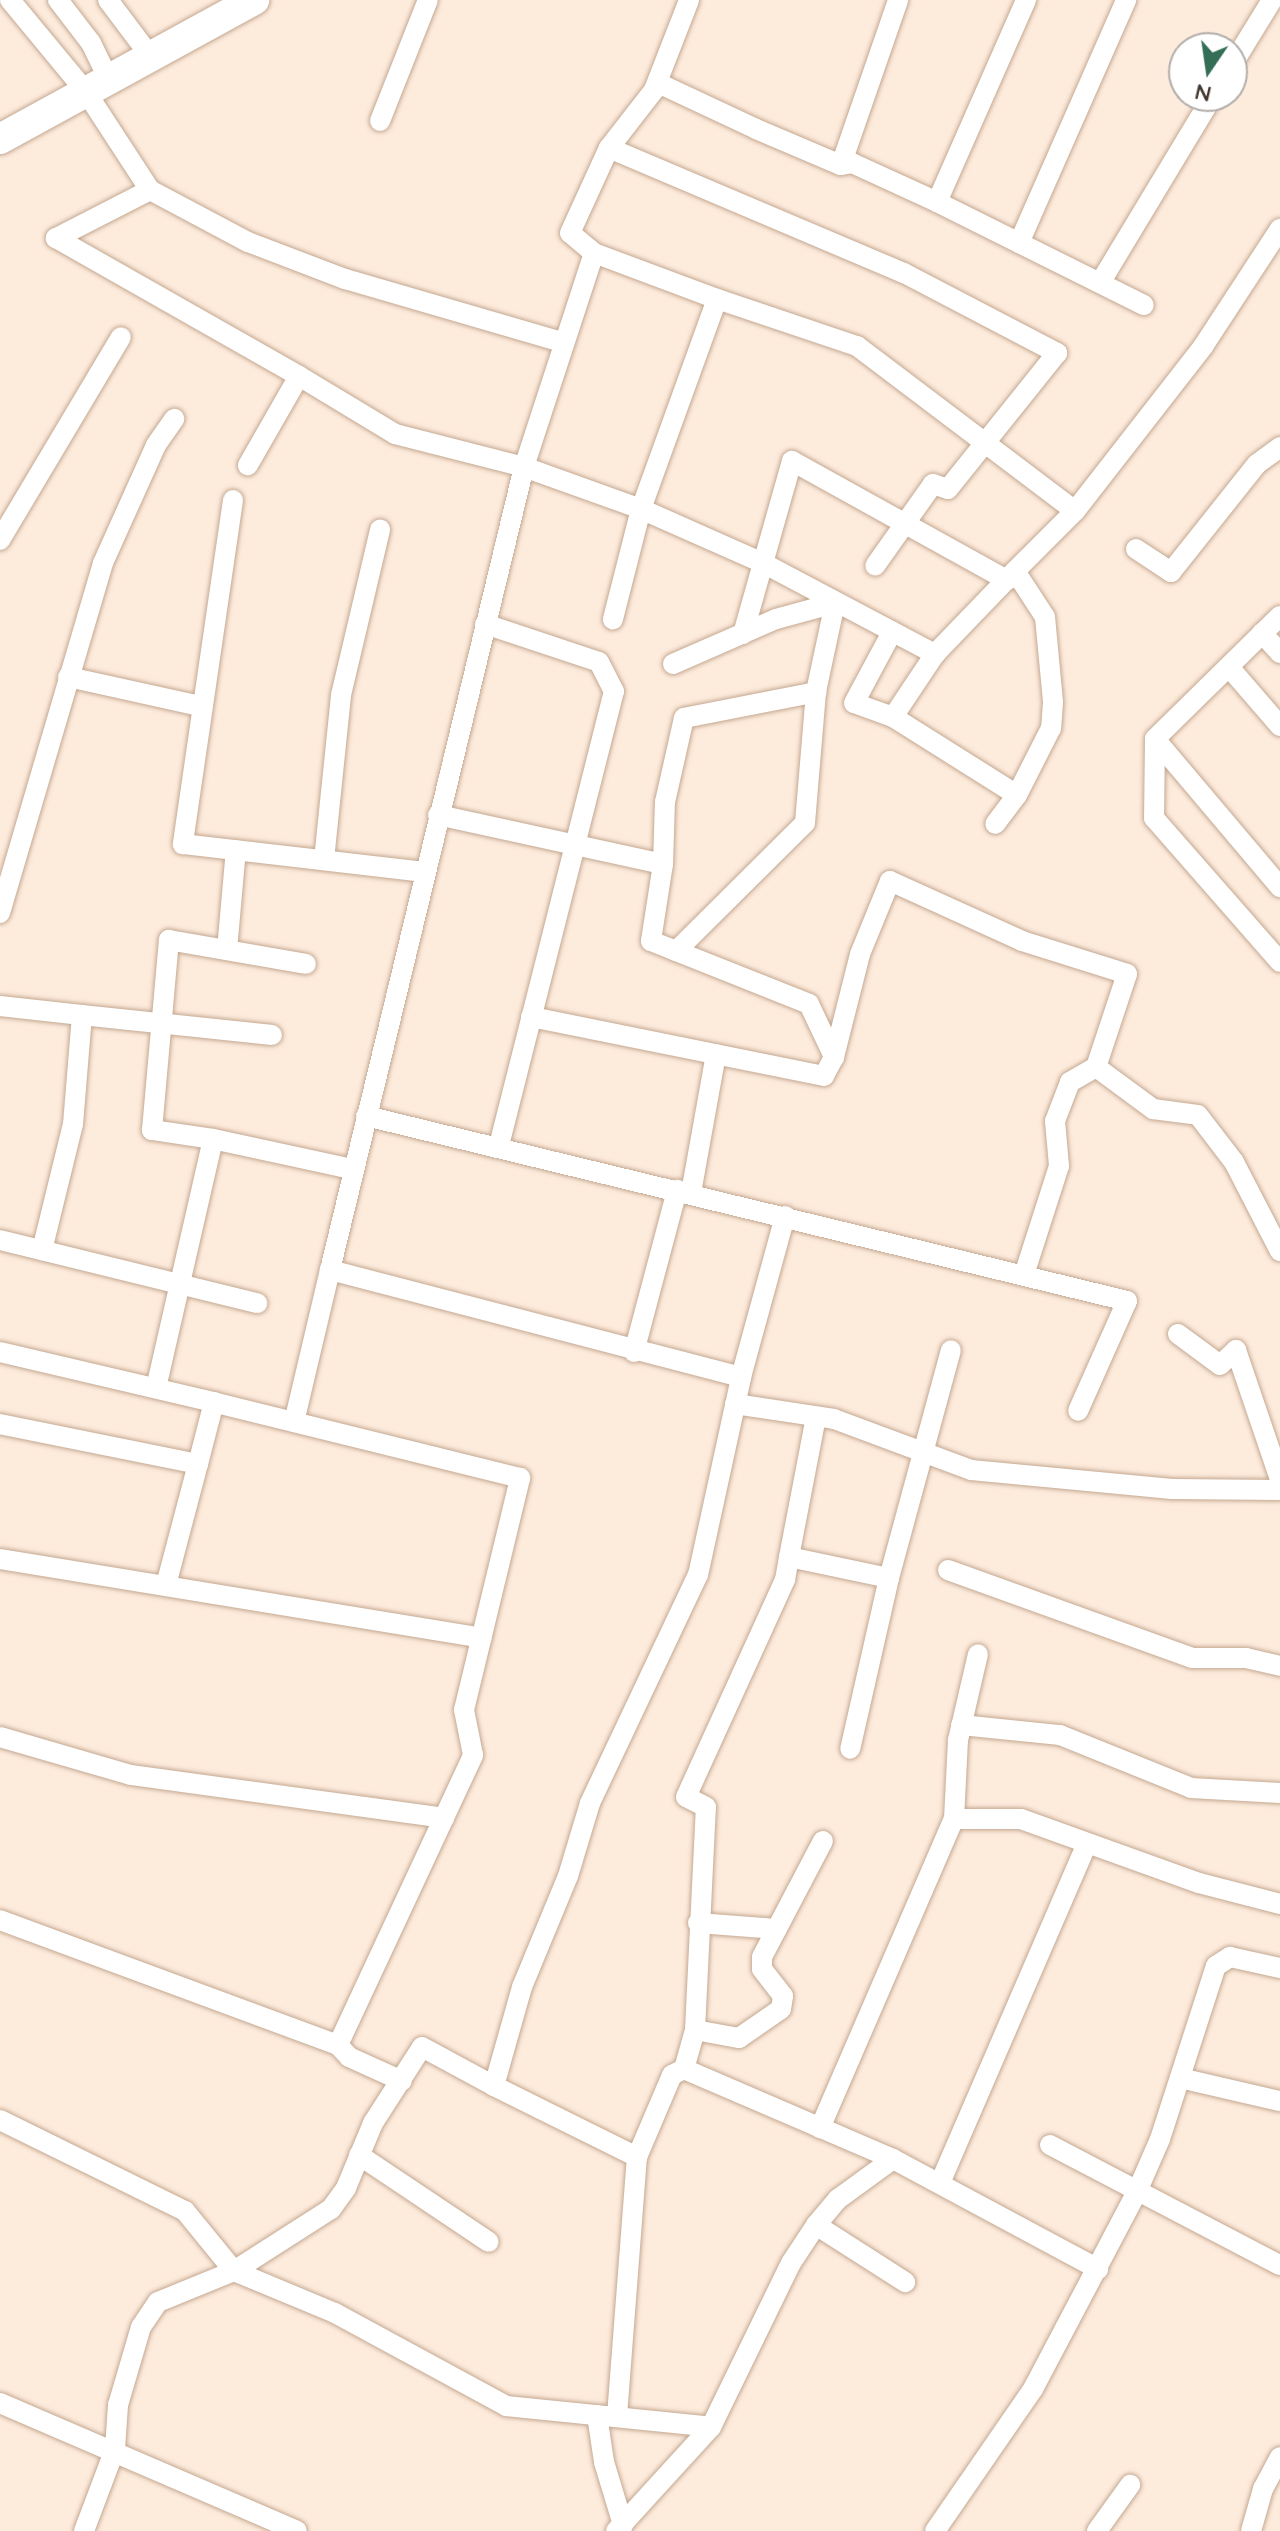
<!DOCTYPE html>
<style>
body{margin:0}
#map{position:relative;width:1280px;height:2531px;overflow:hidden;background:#fdebdc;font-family:Quicksand,sans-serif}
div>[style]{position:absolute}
.roads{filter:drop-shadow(0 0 2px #c4a891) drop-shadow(0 0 2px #c4a891)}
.street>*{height:20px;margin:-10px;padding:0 10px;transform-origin:10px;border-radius:10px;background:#fff}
.secondary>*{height:30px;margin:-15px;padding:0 15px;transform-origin:15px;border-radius:15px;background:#fff}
span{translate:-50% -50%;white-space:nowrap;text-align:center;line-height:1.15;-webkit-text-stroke:7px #fff;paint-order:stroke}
.north{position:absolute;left:1168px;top:32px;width:80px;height:80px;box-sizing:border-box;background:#fff;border:2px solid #b3aeab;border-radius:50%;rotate:193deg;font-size:22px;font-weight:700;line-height:32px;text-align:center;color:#41352c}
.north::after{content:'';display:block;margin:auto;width:28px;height:36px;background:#346e57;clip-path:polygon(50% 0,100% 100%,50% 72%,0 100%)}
</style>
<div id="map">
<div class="roads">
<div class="street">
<i style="left:10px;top:0;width:119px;rotate:50.4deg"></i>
<i style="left:86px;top:92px;width:117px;rotate:56.9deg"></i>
<i style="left:150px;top:190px;width:111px;rotate:28deg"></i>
<i style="left:248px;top:242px;width:104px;rotate:20.9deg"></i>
<i style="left:345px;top:279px;width:226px;rotate:16.2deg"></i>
<i style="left:58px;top:0;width:54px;rotate:52.5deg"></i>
<i style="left:91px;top:43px;width:41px;rotate:64.1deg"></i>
<i style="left:108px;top:0;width:71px;rotate:53deg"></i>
<i style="left:1232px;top:65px;width:76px;rotate:-58.4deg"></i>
<i style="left:658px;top:83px;width:108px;rotate:25.1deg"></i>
<i style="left:756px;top:129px;width:92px;rotate:23deg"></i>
<i style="left:841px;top:165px;width:11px;rotate:-10deg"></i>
<i style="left:852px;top:163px;width:94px;rotate:24.6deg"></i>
<i style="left:937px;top:202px;width:231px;rotate:26.5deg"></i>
<i style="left:380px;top:121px;width:130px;rotate:-68.4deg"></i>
<i style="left:609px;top:148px;width:320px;rotate:23deg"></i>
<i style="left:904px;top:273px;width:173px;rotate:27.6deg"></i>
<i style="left:1057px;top:353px;width:174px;rotate:128.7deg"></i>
<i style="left:948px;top:489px;width:16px;rotate:-162deg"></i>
<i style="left:933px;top:484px;width:100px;rotate:125.3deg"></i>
<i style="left:841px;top:165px;width:175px;rotate:-70.9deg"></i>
<i style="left:150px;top:190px;width:106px;rotate:152.9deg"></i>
<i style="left:56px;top:238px;width:279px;rotate:29.6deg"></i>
<i style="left:299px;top:376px;width:103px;rotate:119.8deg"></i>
<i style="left:937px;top:202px;width:221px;rotate:-66.2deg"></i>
<i style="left:1019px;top:243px;width:266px;rotate:-66.2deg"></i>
<i style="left:594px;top:253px;width:131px;rotate:20.5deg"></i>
<i style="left:717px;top:299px;width:223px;rotate:109.9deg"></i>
<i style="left:641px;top:509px;width:114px;rotate:104.3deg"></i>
<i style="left:1100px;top:283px;width:218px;rotate:-58.9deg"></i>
<i style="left:717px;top:299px;width:148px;rotate:18.6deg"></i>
<i style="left:857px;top:346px;width:273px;rotate:37.1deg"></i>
<i style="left:1075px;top:511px;width:85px;rotate:135deg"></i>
<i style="left:299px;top:376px;width:112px;rotate:31.1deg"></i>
<i style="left:395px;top:434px;width:133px;rotate:14.3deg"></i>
<i style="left:524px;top:467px;width:124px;rotate:19.7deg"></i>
<i style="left:641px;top:509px;width:133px;rotate:23.9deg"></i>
<i style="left:763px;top:563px;width:195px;rotate:27.9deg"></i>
<i style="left:935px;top:654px;width:76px;rotate:123.7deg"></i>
<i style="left:893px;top:717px;width:41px;rotate:-160.3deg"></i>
<i style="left:854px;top:703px;width:81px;rotate:-61.8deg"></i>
<i style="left:233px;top:500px;width:348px;rotate:98.3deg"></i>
<i style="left:183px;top:844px;width:244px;rotate:6.6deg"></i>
<i style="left:1075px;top:511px;width:210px;rotate:-52.1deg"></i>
<i style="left:1204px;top:345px;width:139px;rotate:-56.8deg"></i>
<i style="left:0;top:540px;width:236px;rotate:-59.2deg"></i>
<i style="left:1136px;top:549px;width:42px;rotate:33.3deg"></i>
<i style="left:1171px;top:572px;width:138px;rotate:-51.5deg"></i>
<i style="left:1257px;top:464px;width:29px;rotate:-36deg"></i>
<i style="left:1280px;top:616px;width:175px;rotate:135.5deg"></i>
<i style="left:1155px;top:739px;width:79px;rotate:90.7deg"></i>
<i style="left:1154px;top:818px;width:191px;rotate:48.8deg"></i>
<i style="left:485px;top:624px;width:120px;rotate:18.4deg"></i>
<i style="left:599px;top:662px;width:33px;rotate:63deg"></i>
<i style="left:614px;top:691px;width:471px;rotate:104.2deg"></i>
<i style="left:1262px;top:633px;width:27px;rotate:48deg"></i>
<i style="left:743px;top:634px;width:180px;rotate:-74.2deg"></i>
<i style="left:792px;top:461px;width:246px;rotate:29deg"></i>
<i style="left:935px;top:654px;width:115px;rotate:-46.1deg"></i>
<i style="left:1015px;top:571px;width:55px;rotate:56.9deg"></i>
<i style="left:1045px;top:617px;width:85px;rotate:84.6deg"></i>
<i style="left:1053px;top:702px;width:26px;rotate:94deg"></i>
<i style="left:1051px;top:728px;width:75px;rotate:116.9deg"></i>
<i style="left:673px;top:664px;width:112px;rotate:-23.6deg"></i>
<i style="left:776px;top:619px;width:61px;rotate:-15.2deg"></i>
<i style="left:835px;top:603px;width:91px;rotate:102.1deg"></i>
<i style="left:1229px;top:667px;width:78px;rotate:49.2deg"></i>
<i style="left:68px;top:677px;width:135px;rotate:12.4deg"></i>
<i style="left:893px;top:717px;width:146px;rotate:32.2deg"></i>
<i style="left:1017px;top:795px;width:36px;rotate:127deg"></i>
<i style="left:1155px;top:739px;width:194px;rotate:49.8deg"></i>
<i style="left:438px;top:815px;width:230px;rotate:12.3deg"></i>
<i style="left:663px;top:864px;width:78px;rotate:98.9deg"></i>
<i style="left:651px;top:941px;width:170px;rotate:21.7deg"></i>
<i style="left:809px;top:1004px;width:59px;rotate:64.7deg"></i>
<i style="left:834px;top:1057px;width:21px;rotate:118deg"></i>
<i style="left:824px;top:1076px;width:299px;rotate:-168.6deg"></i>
<i style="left:324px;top:860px;width:166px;rotate:-84.1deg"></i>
<i style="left:341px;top:695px;width:170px;rotate:-76.7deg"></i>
<i style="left:663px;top:864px;width:62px;rotate:-88.2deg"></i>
<i style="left:665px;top:802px;width:86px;rotate:-77.3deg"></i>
<i style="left:684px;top:718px;width:135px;rotate:-11.1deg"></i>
<i style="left:816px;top:692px;width:131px;rotate:94.8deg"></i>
<i style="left:805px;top:823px;width:182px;rotate:135.2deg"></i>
<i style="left:0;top:913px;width:365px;rotate:-73.6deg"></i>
<i style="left:103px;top:563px;width:129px;rotate:-65.8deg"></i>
<i style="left:156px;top:445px;width:32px;rotate:-55deg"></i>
<i style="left:227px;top:950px;width:100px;rotate:-84.9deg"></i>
<i style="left:0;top:1006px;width:82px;rotate:6.3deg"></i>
<i style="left:82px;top:1015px;width:109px;rotate:94.7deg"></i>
<i style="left:73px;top:1124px;width:130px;rotate:103.8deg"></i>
<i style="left:82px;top:1015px;width:191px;rotate:6deg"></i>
<i style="left:834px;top:1057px;width:106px;rotate:-75.8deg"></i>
<i style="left:860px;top:954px;width:79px;rotate:-67.7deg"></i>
<i style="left:890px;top:881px;width:145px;rotate:24.4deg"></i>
<i style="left:1022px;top:941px;width:110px;rotate:17.4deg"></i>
<i style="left:1127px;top:974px;width:98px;rotate:108.4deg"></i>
<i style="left:1096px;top:1067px;width:30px;rotate:150deg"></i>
<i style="left:1070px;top:1082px;width:42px;rotate:111deg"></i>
<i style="left:1055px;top:1121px;width:45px;rotate:84.9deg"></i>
<i style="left:1059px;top:1166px;width:114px;rotate:107.8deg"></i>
<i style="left:1096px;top:1067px;width:71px;rotate:36.4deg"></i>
<i style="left:1153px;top:1109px;width:45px;rotate:7.6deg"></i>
<i style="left:1198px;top:1115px;width:59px;rotate:52.5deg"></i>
<i style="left:1234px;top:1162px;width:100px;rotate:62.7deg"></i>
<i style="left:366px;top:1116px;width:783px;rotate:13.66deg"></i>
<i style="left:1127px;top:1301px;width:120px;rotate:114deg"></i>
<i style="left:213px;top:1139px;width:62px;rotate:-171.6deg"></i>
<i style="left:152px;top:1130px;width:191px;rotate:-84.9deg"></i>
<i style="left:169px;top:940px;width:139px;rotate:9.9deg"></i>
<i style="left:691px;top:1193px;width:141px;rotate:-79.8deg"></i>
<i style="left:0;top:1240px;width:265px;rotate:13.8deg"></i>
<i style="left:330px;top:1270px;width:826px;rotate:-76.42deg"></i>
<i style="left:524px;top:467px;width:225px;rotate:-71.9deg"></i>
<i style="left:594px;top:253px;width:31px;rotate:-140deg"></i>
<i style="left:570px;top:233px;width:94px;rotate:-65.4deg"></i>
<i style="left:609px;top:148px;width:73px;rotate:-52.2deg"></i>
<i style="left:654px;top:90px;width:97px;rotate:-68.7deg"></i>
<i style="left:1178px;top:1334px;width:52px;rotate:36.4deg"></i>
<i style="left:1220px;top:1365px;width:22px;rotate:-43deg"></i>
<i style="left:1236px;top:1350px;width:136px;rotate:71.2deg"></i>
<i style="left:0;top:1352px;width:220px;rotate:13.2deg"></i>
<i style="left:214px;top:1402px;width:64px;rotate:104.5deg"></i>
<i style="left:198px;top:1464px;width:202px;rotate:-168.6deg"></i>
<i style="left:634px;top:1352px;width:168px;rotate:-75.1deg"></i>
<i style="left:741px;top:1377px;width:167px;rotate:-74.7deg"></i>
<i style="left:156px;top:1388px;width:255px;rotate:-77.1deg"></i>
<i style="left:213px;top:1139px;width:142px;rotate:12.2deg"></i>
<i style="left:735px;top:1404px;width:100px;rotate:8.6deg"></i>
<i style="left:834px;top:1419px;width:146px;rotate:20.4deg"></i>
<i style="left:971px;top:1470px;width:202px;rotate:5.4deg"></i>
<i style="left:1172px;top:1489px;width:108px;rotate:0.5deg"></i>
<i style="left:789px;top:1557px;width:143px;rotate:-79.1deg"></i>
<i style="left:0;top:1559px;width:488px;rotate:9.3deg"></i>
<i style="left:948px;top:1570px;width:259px;rotate:19.8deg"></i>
<i style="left:1192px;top:1658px;width:54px"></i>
<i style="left:1246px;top:1658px;width:35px;rotate:13deg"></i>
<i style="left:889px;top:1578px;width:236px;rotate:-74.8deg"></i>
<i style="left:166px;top:1585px;width:125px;rotate:-75.2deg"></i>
<i style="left:961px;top:1725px;width:100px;rotate:5.8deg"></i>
<i style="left:1060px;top:1735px;width:141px;rotate:22deg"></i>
<i style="left:1191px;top:1788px;width:89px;rotate:3.2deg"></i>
<i style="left:0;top:1737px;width:136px;rotate:16.2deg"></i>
<i style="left:131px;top:1775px;width:316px;rotate:7.8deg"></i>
<i style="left:954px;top:1819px;width:79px;rotate:-87.1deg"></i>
<i style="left:958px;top:1740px;width:88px;rotate:-76.9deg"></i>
<i style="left:0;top:1920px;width:360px;rotate:20.3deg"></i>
<i style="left:338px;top:2045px;width:320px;rotate:-65deg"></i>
<i style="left:473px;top:1755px;width:46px;rotate:-101.3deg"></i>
<i style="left:464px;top:1710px;width:239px;rotate:-76.4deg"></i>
<i style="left:520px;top:1478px;width:315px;rotate:-166.1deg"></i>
<i style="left:698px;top:1923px;width:79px;rotate:4.3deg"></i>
<i style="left:695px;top:2030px;width:45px;rotate:10.3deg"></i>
<i style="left:739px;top:2038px;width:51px;rotate:-34.6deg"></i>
<i style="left:781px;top:2009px;width:13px;rotate:-81deg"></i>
<i style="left:783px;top:1996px;width:34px;rotate:-128deg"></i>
<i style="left:762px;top:1969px;width:12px;rotate:-90deg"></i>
<i style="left:762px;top:1957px;width:131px;rotate:-62.3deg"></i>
<i style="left:338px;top:2045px;width:16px;rotate:47deg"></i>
<i style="left:349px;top:2057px;width:58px;rotate:24.4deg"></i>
<i style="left:684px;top:2069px;width:41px;rotate:-74.2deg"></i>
<i style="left:695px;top:2030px;width:223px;rotate:-87.2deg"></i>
<i style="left:706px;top:1807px;width:22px;rotate:-153deg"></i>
<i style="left:686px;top:1797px;width:239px;rotate:-65.5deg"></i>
<i style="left:785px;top:1580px;width:23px;rotate:-80deg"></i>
<i style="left:789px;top:1557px;width:102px;rotate:11.9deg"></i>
<i style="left:889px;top:1578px;width:175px;rotate:102.8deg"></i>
<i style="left:1180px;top:2078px;width:103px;rotate:13deg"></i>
<i style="left:494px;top:2086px;width:160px;rotate:26.4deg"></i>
<i style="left:637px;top:2157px;width:89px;rotate:-66.9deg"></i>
<i style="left:672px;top:2075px;width:13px;rotate:-27deg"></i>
<i style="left:684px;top:2069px;width:228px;rotate:23.3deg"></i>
<i style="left:893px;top:2159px;width:233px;rotate:28.2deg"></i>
<i style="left:0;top:2120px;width:206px;rotate:26.2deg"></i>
<i style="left:185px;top:2211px;width:77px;rotate:50.8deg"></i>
<i style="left:234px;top:2271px;width:109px;rotate:22.6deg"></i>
<i style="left:335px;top:2313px;width:195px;rotate:28.5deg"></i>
<i style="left:506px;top:2406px;width:206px;rotate:5.8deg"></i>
<i style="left:820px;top:2128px;width:337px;rotate:-66.6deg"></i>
<i style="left:954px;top:1819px;width:67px"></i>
<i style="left:1021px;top:1819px;width:189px;rotate:19.8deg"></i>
<i style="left:1199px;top:1883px;width:84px;rotate:14.5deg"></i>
<i style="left:1050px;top:2145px;width:259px;rotate:27.6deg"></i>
<i style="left:359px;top:2155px;width:156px;rotate:33.8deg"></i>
<i style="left:940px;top:2183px;width:369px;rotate:-66.6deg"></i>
<i style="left:816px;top:2225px;width:106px;rotate:32.6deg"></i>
<i style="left:0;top:2403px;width:323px;rotate:23.3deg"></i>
<i style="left:597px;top:2415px;width:48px;rotate:81.5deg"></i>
<i style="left:604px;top:2462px;width:66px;rotate:73.2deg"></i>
<i style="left:617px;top:2416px;width:260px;rotate:-85.6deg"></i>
<i style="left:84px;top:2531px;width:88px;rotate:-69.3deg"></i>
<i style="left:115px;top:2449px;width:44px;rotate:-86.1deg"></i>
<i style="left:118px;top:2405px;width:81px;rotate:-73.6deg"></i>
<i style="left:141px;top:2327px;width:30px;rotate:-56deg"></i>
<i style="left:158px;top:2302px;width:82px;rotate:-22.2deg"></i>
<i style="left:234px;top:2271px;width:115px;rotate:-32.6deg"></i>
<i style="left:331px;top:2209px;width:26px;rotate:-54deg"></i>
<i style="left:346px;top:2188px;width:70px;rotate:-67.4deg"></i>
<i style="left:373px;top:2123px;width:90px;rotate:-57.2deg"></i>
<i style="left:422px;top:2047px;width:82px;rotate:28.4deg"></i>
<i style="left:494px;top:2086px;width:103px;rotate:-74.2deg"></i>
<i style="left:522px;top:1987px;width:120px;rotate:-67.5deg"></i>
<i style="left:568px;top:1876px;width:76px;rotate:-73.2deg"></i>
<i style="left:590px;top:1803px;width:252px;rotate:-64.7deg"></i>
<i style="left:698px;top:1575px;width:203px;rotate:-77.7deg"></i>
<i style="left:741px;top:1377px;width:425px;rotate:-165.4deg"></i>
<i style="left:330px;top:1270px;width:156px;rotate:103.3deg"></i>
<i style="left:616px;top:2531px;width:141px;rotate:-47.6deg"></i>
<i style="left:711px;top:2427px;width:182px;rotate:-64deg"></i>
<i style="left:791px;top:2263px;width:45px;rotate:-56.7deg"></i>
<i style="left:816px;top:2225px;width:34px;rotate:-50deg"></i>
<i style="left:838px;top:2199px;width:68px;rotate:-36deg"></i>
<i style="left:935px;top:2531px;width:173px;rotate:-55.4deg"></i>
<i style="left:1033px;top:2389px;width:221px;rotate:-62.2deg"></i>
<i style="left:1136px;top:2194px;width:60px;rotate:-66.4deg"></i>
<i style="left:1160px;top:2139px;width:182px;rotate:-72.1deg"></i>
<i style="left:1216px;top:1966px;width:17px;rotate:-33deg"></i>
<i style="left:1230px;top:1957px;width:51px;rotate:12.4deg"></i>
<i style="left:1097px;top:2531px;width:57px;rotate:-54.3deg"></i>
<i style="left:1251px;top:2531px;width:44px;rotate:-74.1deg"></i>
<i style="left:1263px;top:2489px;width:36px;rotate:-62deg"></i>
</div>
<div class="secondary">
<i style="left:0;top:139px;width:290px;rotate:-28.7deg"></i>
</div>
</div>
<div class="north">N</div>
</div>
